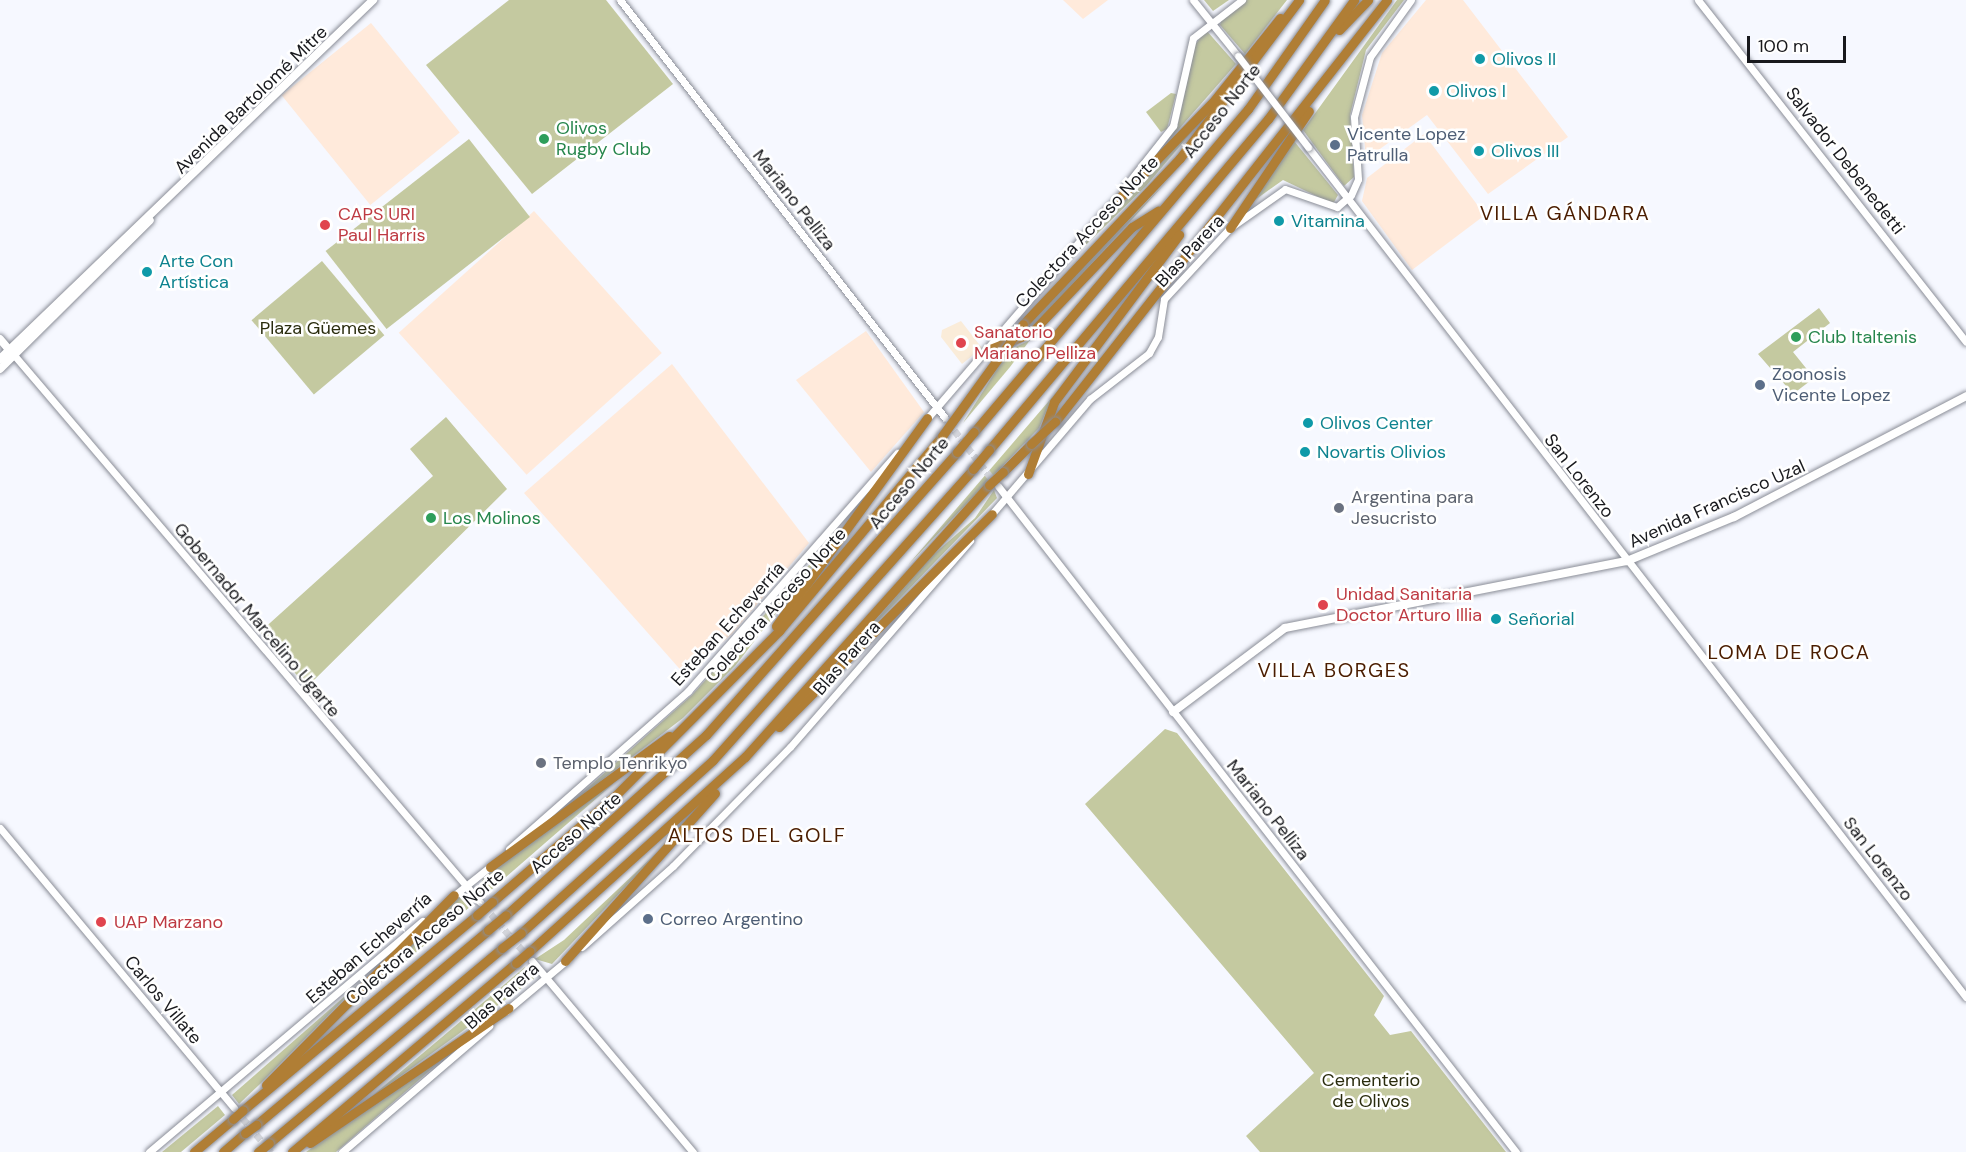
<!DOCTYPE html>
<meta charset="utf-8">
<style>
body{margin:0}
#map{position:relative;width:1966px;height:1152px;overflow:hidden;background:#f6f8ff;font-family:"DM Sans",sans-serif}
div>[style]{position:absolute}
.commercial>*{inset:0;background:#ffeadb;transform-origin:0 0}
.medical>*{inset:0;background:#faecd9}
.green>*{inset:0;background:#c4c9a0;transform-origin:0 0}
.tertiary-tunnel>*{height:7px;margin-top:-3.5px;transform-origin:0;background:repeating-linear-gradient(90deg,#d5d7dd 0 7px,transparent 0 10.5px)}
.roads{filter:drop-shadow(0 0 2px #8a8d97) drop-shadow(0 0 2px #8a8d97)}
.tertiary>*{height:7px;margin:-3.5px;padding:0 3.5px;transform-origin:3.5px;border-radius:3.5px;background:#fff}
.secondary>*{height:8px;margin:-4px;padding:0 4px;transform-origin:4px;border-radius:4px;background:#fff}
.motorway>*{height:9px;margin:-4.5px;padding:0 4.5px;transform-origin:4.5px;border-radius:4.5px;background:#b07e35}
.bridges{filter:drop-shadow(0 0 2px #8a8d97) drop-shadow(0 0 2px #8a8d97)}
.tertiary-bridge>*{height:7px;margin:-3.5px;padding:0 3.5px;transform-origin:3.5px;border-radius:3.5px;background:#fff}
.motorway-bridge>*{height:9px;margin:-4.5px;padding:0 4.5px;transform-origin:4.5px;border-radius:4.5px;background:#b07e35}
.dots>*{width:16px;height:16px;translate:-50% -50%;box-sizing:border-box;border:3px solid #fff;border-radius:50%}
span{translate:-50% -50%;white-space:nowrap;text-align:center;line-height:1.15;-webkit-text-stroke:5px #fff;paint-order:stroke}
.culture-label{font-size:18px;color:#0d838f}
.left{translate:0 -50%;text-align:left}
.street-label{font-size:18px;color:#18191d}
.leisure-label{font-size:18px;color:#27864d}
.service-label{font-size:18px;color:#4e5e75}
.health-label{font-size:18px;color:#be3a42}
.park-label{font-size:18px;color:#2a2c0e}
.worship-label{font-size:18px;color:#5b616d}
.neighbourhood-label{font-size:20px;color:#4b1d00;letter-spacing:1.5px}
.scale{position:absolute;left:1747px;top:36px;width:99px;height:27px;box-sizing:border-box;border:3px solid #18191d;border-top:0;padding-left:8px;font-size:18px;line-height:21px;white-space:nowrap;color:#18191d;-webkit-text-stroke:4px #fff;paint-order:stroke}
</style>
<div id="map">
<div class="commercial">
<i style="clip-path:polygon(1063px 0,1108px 0,1083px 19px)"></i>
<i style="clip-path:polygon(1426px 0,1463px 0,1568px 137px,1488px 194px,1427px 115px,1366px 159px,1362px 115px,1382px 53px)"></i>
<i style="left:371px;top:23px;width:141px;height:115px;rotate:51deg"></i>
<i style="clip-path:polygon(1424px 134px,1485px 215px,1412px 270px,1362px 201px,1367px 178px)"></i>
<i style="left:534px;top:211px;width:191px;height:182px;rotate:48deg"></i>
<i style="clip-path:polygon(866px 331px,924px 412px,871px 472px,796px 380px)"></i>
<i style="clip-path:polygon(672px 364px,809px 543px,732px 634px,685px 675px,524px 493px)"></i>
</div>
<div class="medical">
<i style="clip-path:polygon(961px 321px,982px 348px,962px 364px,941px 337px,942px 330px)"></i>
</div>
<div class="green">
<i style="clip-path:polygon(509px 0,606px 0,673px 84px,532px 194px,426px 65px)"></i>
<i style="clip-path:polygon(1204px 0,1229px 0,1213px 11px)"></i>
<i style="clip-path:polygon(1247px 0,1287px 0,1245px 54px,1220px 25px,1222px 18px)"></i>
<i style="clip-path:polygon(1397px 0,1404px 0,1366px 50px,1350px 115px,1354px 177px,1344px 186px,1303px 130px)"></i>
<i style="clip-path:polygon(1206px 30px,1236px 64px,1150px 162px,1178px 124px,1195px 45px)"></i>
<i style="clip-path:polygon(1171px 93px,1176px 94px,1167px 129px,1161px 132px,1146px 112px)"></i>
<i style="clip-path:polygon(1201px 121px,1146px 186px,1054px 276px,1147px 177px)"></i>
<i style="left:469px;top:139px;width:99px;height:182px;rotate:52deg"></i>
<i style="clip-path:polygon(1294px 141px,1338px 195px,1333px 204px,1283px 180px,1248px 205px)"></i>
<i style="clip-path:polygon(1170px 178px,1031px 329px,1020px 336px,1035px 317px)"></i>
<i style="left:322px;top:261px;width:97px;height:92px;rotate:50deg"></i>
<i style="clip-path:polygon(1819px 308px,1830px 323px,1793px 352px,1814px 378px,1793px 394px,1758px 354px)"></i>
<i style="clip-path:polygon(1030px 340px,1010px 367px,963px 423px,1009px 350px)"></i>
<i style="clip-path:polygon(1079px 366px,1050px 403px,1039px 428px,908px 565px)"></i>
<i style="clip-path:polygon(446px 417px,507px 489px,307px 687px,260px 632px,433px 476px,410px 449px)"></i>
<i style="clip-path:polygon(994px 490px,997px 498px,846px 654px,932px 556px,975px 518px)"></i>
<i style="clip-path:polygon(844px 526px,735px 666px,683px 718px,564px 809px,692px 695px)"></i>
<i style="clip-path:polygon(1165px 729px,1177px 733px,1384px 996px,1374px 1015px,1390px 1035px,1411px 1031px,1506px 1152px,1260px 1152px,1246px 1136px,1314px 1073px,1085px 804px)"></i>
<i style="clip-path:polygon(617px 777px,613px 784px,483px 897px,478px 890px,484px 877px)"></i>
<i style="clip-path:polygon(668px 842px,552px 964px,535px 959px,564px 940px)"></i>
<i style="clip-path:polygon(462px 895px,471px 906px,337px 1019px,459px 897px)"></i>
<i style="clip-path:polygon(525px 967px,534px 979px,365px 1102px)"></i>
<i style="clip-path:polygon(361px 982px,259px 1085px,239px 1104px,232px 1095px)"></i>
<i style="clip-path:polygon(451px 1052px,336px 1152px,306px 1152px,345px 1125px)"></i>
<i style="clip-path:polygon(218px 1106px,225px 1115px,181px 1152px,162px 1152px)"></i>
</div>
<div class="tertiary-tunnel">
<i style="left:948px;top:422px;width:78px;rotate:52.3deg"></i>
<i style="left:484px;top:906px;width:73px;rotate:48.9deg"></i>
<i style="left:236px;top:1110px;width:55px;rotate:50.2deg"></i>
</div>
<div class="roads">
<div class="tertiary">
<i style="left:620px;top:0;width:529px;rotate:52.13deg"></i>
<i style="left:1193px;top:0;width:72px;rotate:51.2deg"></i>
<i style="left:1698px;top:0;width:434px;rotate:51.9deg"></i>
<i style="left:1308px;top:147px;width:1075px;rotate:52.26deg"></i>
<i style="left:1125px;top:187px;width:78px;rotate:-51.8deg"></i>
<i style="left:1173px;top:126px;width:90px;rotate:-77.2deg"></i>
<i style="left:1193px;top:38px;width:62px;rotate:-37.8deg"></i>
<i style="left:14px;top:355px;width:719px;rotate:49.57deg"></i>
<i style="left:924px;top:422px;width:274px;rotate:-49.3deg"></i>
<i style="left:998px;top:486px;width:844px;rotate:52.13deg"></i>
<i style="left:990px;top:516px;width:154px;rotate:-49.5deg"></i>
<i style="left:1090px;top:399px;width:75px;rotate:-37.9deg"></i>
<i style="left:1149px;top:353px;width:18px;rotate:-61deg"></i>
<i style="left:1158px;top:337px;width:38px;rotate:-81deg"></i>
<i style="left:1164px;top:299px;width:97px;rotate:-47.1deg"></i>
<i style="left:1230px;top:228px;width:67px;rotate:-35.3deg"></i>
<i style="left:1285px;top:189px;width:55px;rotate:19.1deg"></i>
<i style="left:1337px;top:207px;width:18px;rotate:-41deg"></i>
<i style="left:1351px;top:195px;width:17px;rotate:-66deg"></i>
<i style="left:1358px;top:179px;width:62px;rotate:-93.7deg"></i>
<i style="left:1354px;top:117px;width:62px;rotate:-75.1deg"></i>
<i style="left:1370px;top:57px;width:70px;rotate:-54.3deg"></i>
<i style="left:0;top:828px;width:365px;rotate:50.1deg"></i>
<i style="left:509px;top:849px;width:239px;rotate:-41.4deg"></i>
<i style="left:688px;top:691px;width:317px;rotate:-48.7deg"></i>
<i style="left:452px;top:897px;width:51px;rotate:-38.7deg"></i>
<i style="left:582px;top:947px;width:122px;rotate:-41.7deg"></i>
<i style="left:673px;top:866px;width:167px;rotate:-45.5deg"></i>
<i style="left:790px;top:747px;width:274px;rotate:-48.9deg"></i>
<i style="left:532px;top:961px;width:250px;rotate:49.9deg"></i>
<i style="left:506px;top:1011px;width:80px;rotate:-39.9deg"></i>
<i style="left:149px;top:1152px;width:358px;rotate:-40.2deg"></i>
<i style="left:342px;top:1152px;width:194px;rotate:-40.6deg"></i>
</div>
<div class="secondary">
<i style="left:0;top:339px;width:17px;rotate:50deg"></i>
<i style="left:0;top:359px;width:518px;rotate:-43.9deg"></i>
<i style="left:0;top:369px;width:211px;rotate:-44.8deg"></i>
<i style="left:1173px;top:712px;width:140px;rotate:-36.9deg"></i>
<i style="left:1285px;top:628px;width:349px;rotate:-11.1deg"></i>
<i style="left:1627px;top:561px;width:116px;rotate:-22.4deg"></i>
<i style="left:1734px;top:517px;width:262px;rotate:-27.5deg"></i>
</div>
<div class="motorway">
<i style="left:1339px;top:30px;width:42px;rotate:-46deg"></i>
<i style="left:1101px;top:217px;width:159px;rotate:-45.8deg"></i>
<i style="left:1212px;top:103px;width:109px;rotate:-51.3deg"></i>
<i style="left:1230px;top:228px;width:141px;rotate:-56deg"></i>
<i style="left:1023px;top:324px;width:228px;rotate:-46.6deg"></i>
<i style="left:1180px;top:158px;width:198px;rotate:-53deg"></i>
<i style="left:990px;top:349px;width:44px;rotate:-21.3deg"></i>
<i style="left:1031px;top:333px;width:146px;rotate:-46.4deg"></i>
<i style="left:1132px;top:227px;width:31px;rotate:-32deg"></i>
<i style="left:1055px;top:422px;width:537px;rotate:-51.81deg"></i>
<i style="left:974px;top:432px;width:424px;rotate:-49.7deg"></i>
<i style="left:1248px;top:109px;width:133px;rotate:-54.8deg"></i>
<i style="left:989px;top:450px;width:433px;rotate:-49.9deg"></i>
<i style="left:1268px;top:119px;width:147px;rotate:-54.1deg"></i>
<i style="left:1003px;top:472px;width:40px;rotate:-45deg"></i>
<i style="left:1028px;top:474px;width:77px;rotate:-70.1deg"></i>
<i style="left:1054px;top:402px;width:209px;rotate:-53.2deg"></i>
<i style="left:776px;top:626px;width:257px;rotate:-54deg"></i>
<i style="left:779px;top:727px;width:301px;rotate:-45deg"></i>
<i style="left:490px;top:867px;width:222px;rotate:-36.2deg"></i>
<i style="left:492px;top:902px;width:162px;rotate:-40.8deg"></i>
<i style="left:615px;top:796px;width:233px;rotate:-45.2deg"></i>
<i style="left:779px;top:631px;width:254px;rotate:-50.1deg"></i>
<i style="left:506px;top:915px;width:269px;rotate:-42deg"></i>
<i style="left:706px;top:735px;width:378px;rotate:-48.4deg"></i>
<i style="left:521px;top:933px;width:258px;rotate:-42deg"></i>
<i style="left:713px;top:760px;width:390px;rotate:-48.2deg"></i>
<i style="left:530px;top:951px;width:290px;rotate:-42.1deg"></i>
<i style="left:745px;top:757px;width:365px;rotate:-48.1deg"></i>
<i style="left:565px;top:961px;width:225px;rotate:-48.2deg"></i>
<i style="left:266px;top:1085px;width:267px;rotate:-45.3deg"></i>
<i style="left:243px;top:1110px;width:305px;rotate:-39.8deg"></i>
<i style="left:256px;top:1125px;width:303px;rotate:-40deg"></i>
<i style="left:269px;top:1143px;width:304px;rotate:-39.9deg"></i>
<i style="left:310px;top:1143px;width:240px;rotate:-34.2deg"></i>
<i style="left:194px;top:1152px;width:51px;rotate:-40.2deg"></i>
<i style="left:223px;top:1152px;width:29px;rotate:-41deg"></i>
<i style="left:292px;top:1152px;width:293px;rotate:-40.2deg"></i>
</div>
</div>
<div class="bridges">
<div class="tertiary-bridge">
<i style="left:1238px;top:56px;width:115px;rotate:52.4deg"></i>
</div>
<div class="motorway-bridge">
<i style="left:942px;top:436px;width:138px;rotate:-54.1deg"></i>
<i style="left:1031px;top:444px;width:33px;rotate:-43deg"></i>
<i style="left:957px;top:452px;width:26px;rotate:-50deg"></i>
<i style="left:973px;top:469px;width:25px;rotate:-50deg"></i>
<i style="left:989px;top:485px;width:19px;rotate:-43deg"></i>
<i style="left:477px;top:915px;width:20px;rotate:-41deg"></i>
<i style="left:488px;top:930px;width:23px;rotate:-40deg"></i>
<i style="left:502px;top:948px;width:24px;rotate:-38deg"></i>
<i style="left:516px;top:963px;width:18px;rotate:-41deg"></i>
<i style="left:233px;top:1119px;width:13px;rotate:-42deg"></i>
<i style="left:245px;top:1133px;width:14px;rotate:-36deg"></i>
<i style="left:258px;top:1152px;width:14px;rotate:-39deg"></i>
</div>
</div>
<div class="dots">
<i style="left:1480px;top:59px;background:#0f9aa8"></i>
<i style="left:1434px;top:91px;background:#0f9aa8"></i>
<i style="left:544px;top:139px;background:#2e9e5b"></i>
<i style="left:1335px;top:145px;background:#5c6f8a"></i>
<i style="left:1479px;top:151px;background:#0f9aa8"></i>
<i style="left:1279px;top:221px;background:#0f9aa8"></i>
<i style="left:325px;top:225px;background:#e0444e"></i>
<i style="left:147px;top:272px;background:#0f9aa8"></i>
<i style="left:1796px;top:337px;background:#2e9e5b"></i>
<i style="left:961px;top:343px;background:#e0444e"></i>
<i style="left:1760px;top:385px;background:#5c6f8a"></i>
<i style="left:1308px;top:423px;background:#0f9aa8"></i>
<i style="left:1305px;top:452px;background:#0f9aa8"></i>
<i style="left:1339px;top:508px;background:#6b7280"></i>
<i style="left:431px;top:518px;background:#2e9e5b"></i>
<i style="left:1323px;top:605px;background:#e0444e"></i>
<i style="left:1496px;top:619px;background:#0f9aa8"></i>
<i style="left:541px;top:763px;background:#6b7280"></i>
<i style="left:648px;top:919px;background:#5c6f8a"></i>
<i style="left:101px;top:922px;background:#e0444e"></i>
</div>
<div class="culture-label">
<span class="left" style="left:1492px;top:59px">Olivos II</span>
<span class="left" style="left:1446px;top:91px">Olivos I</span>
<span class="left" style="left:1491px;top:151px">Olivos III</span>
<span class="left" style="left:1291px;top:221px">Vitamina</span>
<span class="left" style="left:159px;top:272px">Arte Con<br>Artística</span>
<span class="left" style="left:1320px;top:423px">Olivos Center</span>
<span class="left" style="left:1317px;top:452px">Novartis Olivios</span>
<span class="left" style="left:1508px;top:619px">Señorial</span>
</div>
<div class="street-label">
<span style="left:251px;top:100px;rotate:-44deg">Avenida Bartolomé Mitre</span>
<span style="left:1222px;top:111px;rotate:-52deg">Acceso Norte</span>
<span style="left:1845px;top:161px;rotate:52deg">Salvador Debenedetti</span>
<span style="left:794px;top:200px;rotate:52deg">Mariano Pelliza</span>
<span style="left:1087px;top:232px;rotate:-47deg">Colectora Acceso Norte</span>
<span style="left:1190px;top:251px;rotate:-47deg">Blas Parera</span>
<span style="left:1579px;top:476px;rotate:52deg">San Lorenzo</span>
<span style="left:909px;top:483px;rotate:-50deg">Acceso Norte</span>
<span style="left:1717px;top:504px;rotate:-24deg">Avenida Francisco Uzal</span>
<span style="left:776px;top:605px;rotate:-48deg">Colectora Acceso Norte</span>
<span style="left:257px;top:620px;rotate:50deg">Gobernador Marcelino Ugarte</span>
<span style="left:728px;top:624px;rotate:-48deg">Esteban Echeverría</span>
<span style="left:847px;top:658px;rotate:-49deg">Blas Parera</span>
<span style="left:1268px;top:810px;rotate:52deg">Mariano Pelliza</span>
<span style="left:576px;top:833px;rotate:-41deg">Acceso Norte</span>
<span style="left:1878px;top:859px;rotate:52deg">San Lorenzo</span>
<span style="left:425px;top:937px;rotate:-40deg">Colectora Acceso Norte</span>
<span style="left:369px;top:948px;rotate:-41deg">Esteban Echeverría</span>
<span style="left:502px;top:996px;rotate:-41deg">Blas Parera</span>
<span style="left:163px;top:1000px;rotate:50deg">Carlos Villate</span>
</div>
<div class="leisure-label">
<span class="left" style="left:556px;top:139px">Olivos<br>Rugby Club</span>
<span class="left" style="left:1808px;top:337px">Club Italtenis</span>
<span class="left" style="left:443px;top:518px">Los Molinos</span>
</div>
<div class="service-label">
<span class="left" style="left:1347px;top:145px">Vicente Lopez<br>Patrulla</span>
<span class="left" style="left:1772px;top:385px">Zoonosis<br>Vicente Lopez</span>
<span class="left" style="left:660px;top:919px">Correo Argentino</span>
</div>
<div class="health-label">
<span class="left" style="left:338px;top:225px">CAPS URI<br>Paul Harris</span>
<span class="left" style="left:974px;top:343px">Sanatorio<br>Mariano Pelliza</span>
<span class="left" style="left:1336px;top:605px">Unidad Sanitaria<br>Doctor Arturo Illia</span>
<span class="left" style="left:114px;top:922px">UAP Marzano</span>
</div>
<div class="park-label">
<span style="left:318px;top:328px">Plaza Güemes</span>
<span style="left:1371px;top:1091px">Cementerio<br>de Olivos</span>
</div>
<div class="worship-label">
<span class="left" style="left:1351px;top:508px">Argentina para<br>Jesucristo</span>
<span class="left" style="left:553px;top:763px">Templo Tenrikyo</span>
</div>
<div class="neighbourhood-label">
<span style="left:1565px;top:213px">VILLA GÁNDARA</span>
<span style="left:1789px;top:652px">LOMA DE ROCA</span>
<span style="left:1334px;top:670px">VILLA BORGES</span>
<span style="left:757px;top:835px">ALTOS DEL GOLF</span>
</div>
<div class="scale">100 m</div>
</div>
